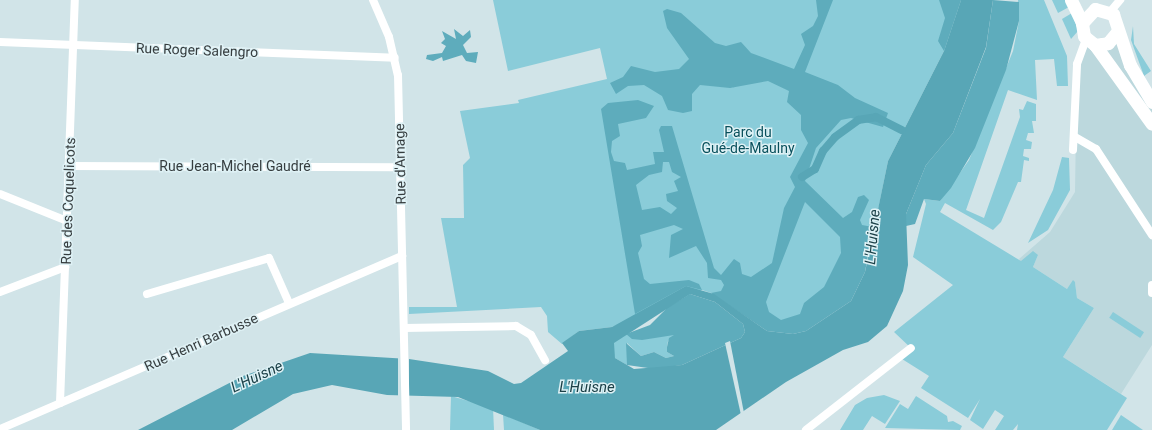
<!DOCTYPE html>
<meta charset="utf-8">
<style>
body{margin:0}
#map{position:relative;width:1152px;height:430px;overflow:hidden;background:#d1e4e8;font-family:Roboto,sans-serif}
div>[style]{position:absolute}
.built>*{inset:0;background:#bcd8dd}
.green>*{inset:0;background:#8accd9;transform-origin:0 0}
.forest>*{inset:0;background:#5eacbc}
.water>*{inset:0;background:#58a6b6}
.pier>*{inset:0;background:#d1e4e8;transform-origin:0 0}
.canal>*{height:8px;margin:-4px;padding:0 4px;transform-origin:4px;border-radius:4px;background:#58a6b6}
.street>*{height:8px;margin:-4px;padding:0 4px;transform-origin:4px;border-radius:4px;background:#fff}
.primary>*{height:13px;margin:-6.5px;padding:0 6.5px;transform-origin:6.5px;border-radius:6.5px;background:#fff}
span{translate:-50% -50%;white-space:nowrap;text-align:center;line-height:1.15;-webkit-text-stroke:3px #def1f5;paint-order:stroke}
.street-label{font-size:14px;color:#363d3f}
.park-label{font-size:14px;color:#074f5b}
.water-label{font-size:15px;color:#1b4047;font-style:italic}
</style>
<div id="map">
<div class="built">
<i style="clip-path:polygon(1117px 34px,1152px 102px,1152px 345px,1121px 394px,1063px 357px,1094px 308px,1077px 298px,1075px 282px,1067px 289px,1033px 267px,1038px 255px,1021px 262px,1019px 259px,1050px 232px,1075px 192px,1077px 64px,1088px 41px)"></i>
</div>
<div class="green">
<i style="clip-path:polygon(493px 0,961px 0,944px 51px,888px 161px,870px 249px,806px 331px,744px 315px,714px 294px,702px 290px,612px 327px,579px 331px,562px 344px,548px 332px,547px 316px,541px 307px,409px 314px,409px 307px,457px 307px,441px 218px,464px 218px,463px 165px,470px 158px,460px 111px,519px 103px,518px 100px,607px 79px,600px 48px,508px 71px)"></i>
<i style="clip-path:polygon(1018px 0,1044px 0,1067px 56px,1068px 86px,1057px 86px,1054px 59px,1035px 60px,1037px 100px,1008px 90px,966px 210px,984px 218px,1020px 117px,1019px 109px,1023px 110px,1027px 101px,1036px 104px,1036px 121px,1032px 121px,1034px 133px,1028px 133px,1026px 140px,1032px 142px,1031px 149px,1024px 149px,1023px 156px,1029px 158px,1029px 161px,1024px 160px,1021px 182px,1018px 182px,1001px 222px,993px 230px,945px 203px,940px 212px,1021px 261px,1033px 251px,1038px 255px,1033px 267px,1067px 289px,1073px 280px,1075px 282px,1077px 298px,1094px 308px,1063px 357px,1127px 398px,1107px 430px,1017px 430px,1018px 424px,1013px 430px,995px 430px,1004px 416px,995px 410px,983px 429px,970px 420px,980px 399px,968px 418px,921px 388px,929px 376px,902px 359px,913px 350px,894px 332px,953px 285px,913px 257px,926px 204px,924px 199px,940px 201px,969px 160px,1013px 51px,1019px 21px)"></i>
<i style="clip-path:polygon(1052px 0,1065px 0,1069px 7px,1058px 13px)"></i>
<i style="clip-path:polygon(1072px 13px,1078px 31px,1071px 39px,1062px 19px)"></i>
<i style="clip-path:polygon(1133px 26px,1134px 44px,1151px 71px,1144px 76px,1131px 40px)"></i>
<i style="clip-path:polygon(1062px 157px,1069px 158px,1070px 190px,1048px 230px,1028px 243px,1053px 190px)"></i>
<i style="left:1113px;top:312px;width:37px;height:7px;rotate:33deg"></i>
<i style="clip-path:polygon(626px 334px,675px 335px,668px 341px,667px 347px,667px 352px,674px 356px,666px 358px,654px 352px,641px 356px,627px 343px,627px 365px,615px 358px,612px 349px,613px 343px)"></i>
<i style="clip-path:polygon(884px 395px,900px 401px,885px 424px,872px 416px,863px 430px,840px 430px,855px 405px,867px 398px)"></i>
<i style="clip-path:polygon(451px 396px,493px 408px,494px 430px,450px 430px)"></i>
<i style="clip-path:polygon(916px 396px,947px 416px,948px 422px,953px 421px,962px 426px,960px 430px,885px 428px,900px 404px,908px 409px)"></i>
<i style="clip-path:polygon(503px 414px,540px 430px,504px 430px)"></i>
<i style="clip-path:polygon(1121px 415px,1143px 430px,1112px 430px)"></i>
</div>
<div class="forest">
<i style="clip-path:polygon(evenodd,816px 0,833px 0,805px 72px,838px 85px,855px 98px,888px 113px,883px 127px,851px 118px,841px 120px,816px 148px,805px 181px,843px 218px,852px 212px,858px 197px,864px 195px,869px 200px,860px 220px,862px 225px,873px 227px,865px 272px,851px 301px,806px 331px,793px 334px,767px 331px,711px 293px,721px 291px,724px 285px,721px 280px,708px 278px,707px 263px,696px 246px,669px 258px,671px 235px,683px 229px,674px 225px,640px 235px,642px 246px,638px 253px,644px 279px,650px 284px,689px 280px,699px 284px,702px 290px,686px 286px,635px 314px,601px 109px,608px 103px,638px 100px,654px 106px,646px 118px,618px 124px,620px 136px,612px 141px,611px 152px,614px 161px,625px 163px,627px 170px,655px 164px,653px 152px,664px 152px,659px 130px,661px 126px,672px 126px,714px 268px,721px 275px,734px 259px,740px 263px,742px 274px,751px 277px,772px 263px,784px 208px,795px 187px,790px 177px,808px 143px,801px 130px,801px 115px,787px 102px,789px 91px,768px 81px,730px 88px,700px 85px,692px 94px,692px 111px,683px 113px,668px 110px,662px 96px,644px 85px,628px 86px,616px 94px,610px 83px,623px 77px,631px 66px,655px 72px,679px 69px,689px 59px,667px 28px,663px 11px,667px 9px,681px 13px,715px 43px,726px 46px,741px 42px,751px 53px,794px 69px,805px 45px,801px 34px,813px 26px,818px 16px,816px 0,663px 162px,669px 162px,672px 172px,681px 177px,674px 181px,678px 191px,666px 194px,667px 201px,677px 208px,671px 214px,660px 207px,642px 210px,636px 185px,649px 175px,662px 172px,663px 162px,816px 0,805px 202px,840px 237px,841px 253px,824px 287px,804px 303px,800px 314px,781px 320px,769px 312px,766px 302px,805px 202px)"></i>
<i style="clip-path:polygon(939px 0,961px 0,944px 51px,938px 41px,945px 18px)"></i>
<i style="clip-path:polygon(993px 0,1019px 2px,1019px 21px,1006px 70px,975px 148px,951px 188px,940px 201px,924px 199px,915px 224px,906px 226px,906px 214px,926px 165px,953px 133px,986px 48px)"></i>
<i style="clip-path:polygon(454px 29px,463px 36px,470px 30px,471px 37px,463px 45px,467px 53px,478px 52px,476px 63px,466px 61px,462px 55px,443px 61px,442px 57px,433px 61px,426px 59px,427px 55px,442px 53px,446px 46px,441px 43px,445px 39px,442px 31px,456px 39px)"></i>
<i style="clip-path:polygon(690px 294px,715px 302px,743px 324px,745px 332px,741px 338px,682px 365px,655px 369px,627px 365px,626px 343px,641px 356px,654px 352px,666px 358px,674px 356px,667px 352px,667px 347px,669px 338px,674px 335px,642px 340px,632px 339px,626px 334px,650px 325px,668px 307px)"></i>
</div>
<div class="water">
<i style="clip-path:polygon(evenodd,961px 0,993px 0,986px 47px,953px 133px,926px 165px,906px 214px,908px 265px,903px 291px,887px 326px,868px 342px,843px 350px,786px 382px,716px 430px,540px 430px,458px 397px,387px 395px,332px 385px,293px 394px,232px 430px,138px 430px,243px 376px,310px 353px,409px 359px,488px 371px,514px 384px,521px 383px,568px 351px,562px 343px,579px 331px,612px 327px,686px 286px,714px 294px,767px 331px,793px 334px,806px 331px,851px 301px,865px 272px,888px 161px,944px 51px,961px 0,690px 294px,715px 302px,743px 324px,745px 332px,741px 338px,682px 365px,634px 369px,615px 358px,614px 343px,690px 294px)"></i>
</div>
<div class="pier">
<i style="clip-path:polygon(730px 341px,744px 413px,741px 415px,725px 343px)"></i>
<i style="left:398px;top:357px;width:11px;height:41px"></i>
</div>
<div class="canal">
<i style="left:802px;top:177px;width:15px;rotate:-32deg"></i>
<i style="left:815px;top:169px;width:20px;rotate:-66deg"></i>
<i style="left:823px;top:151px;width:18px;rotate:-49deg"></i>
<i style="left:835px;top:137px;width:29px;rotate:-36deg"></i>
<i style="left:858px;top:120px;width:18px;rotate:-9deg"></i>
<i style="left:876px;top:117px;width:29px;rotate:27deg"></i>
</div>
<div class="street">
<i style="left:373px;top:0;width:40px;rotate:66.6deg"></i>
<i style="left:389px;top:37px;width:39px;rotate:77deg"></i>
<i style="left:398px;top:75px;width:355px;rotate:88.7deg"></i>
<i style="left:1110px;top:12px;width:16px;rotate:-50deg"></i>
<i style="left:0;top:42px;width:395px;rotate:2.3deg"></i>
<i style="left:1075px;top:137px;width:24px;rotate:30deg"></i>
<i style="left:1096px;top:149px;width:103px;rotate:56.9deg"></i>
<i style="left:1073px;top:150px;width:86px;rotate:-87.3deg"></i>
<i style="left:1077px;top:64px;width:27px;rotate:-70deg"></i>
<i style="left:69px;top:166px;width:331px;rotate:0.2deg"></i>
<i style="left:0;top:194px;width:72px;rotate:21.9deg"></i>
<i style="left:1152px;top:285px;width:8px;rotate:90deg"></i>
<i style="left:0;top:292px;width:70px;rotate:-21deg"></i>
<i style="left:147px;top:294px;width:127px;rotate:-16.4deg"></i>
<i style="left:269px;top:258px;width:49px;rotate:66deg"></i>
<i style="left:404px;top:328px;width:112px;rotate:-1deg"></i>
<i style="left:516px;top:326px;width:17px;rotate:31deg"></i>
<i style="left:531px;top:335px;width:29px;rotate:61deg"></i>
<i style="left:60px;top:403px;width:403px;rotate:-87.9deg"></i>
<i style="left:0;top:429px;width:438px;rotate:-23.3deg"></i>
<i style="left:806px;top:430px;width:133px;rotate:-38deg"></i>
</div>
<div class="primary">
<i style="left:1071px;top:0;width:25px;rotate:64deg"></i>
<i style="left:1118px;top:31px;width:16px;rotate:130deg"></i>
<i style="left:1108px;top:43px;width:13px;rotate:171deg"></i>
<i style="left:1095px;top:45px;width:14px;rotate:-141deg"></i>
<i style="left:1084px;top:36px;width:13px;rotate:-99deg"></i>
<i style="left:1082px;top:23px;width:19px;rotate:-47deg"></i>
<i style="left:1095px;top:9px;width:19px;rotate:16deg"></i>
<i style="left:1113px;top:14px;width:54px;rotate:71.6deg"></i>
<i style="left:1130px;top:65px;width:43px;rotate:59.3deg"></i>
<i style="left:1095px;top:45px;width:97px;rotate:54.2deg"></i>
</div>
<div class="street-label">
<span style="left:197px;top:50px;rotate:2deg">Rue Roger Salengro</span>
<span style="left:400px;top:164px;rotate:-91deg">Rue d'Arnage</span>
<span style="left:235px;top:166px">Rue Jean-Michel Gaudré</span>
<span style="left:68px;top:201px;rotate:-88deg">Rue des Coquelicots</span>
<span style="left:201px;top:342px;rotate:-24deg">Rue Henri Barbusse</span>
</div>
<div class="park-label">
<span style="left:748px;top:140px">Parc du<br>Gué-de-Maulny</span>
</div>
<div class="water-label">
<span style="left:873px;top:237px;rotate:-85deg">L'Huisne</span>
<span style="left:257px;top:377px;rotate:-25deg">L'Huisne</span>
<span style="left:587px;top:388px">L'Huisne</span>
</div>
</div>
